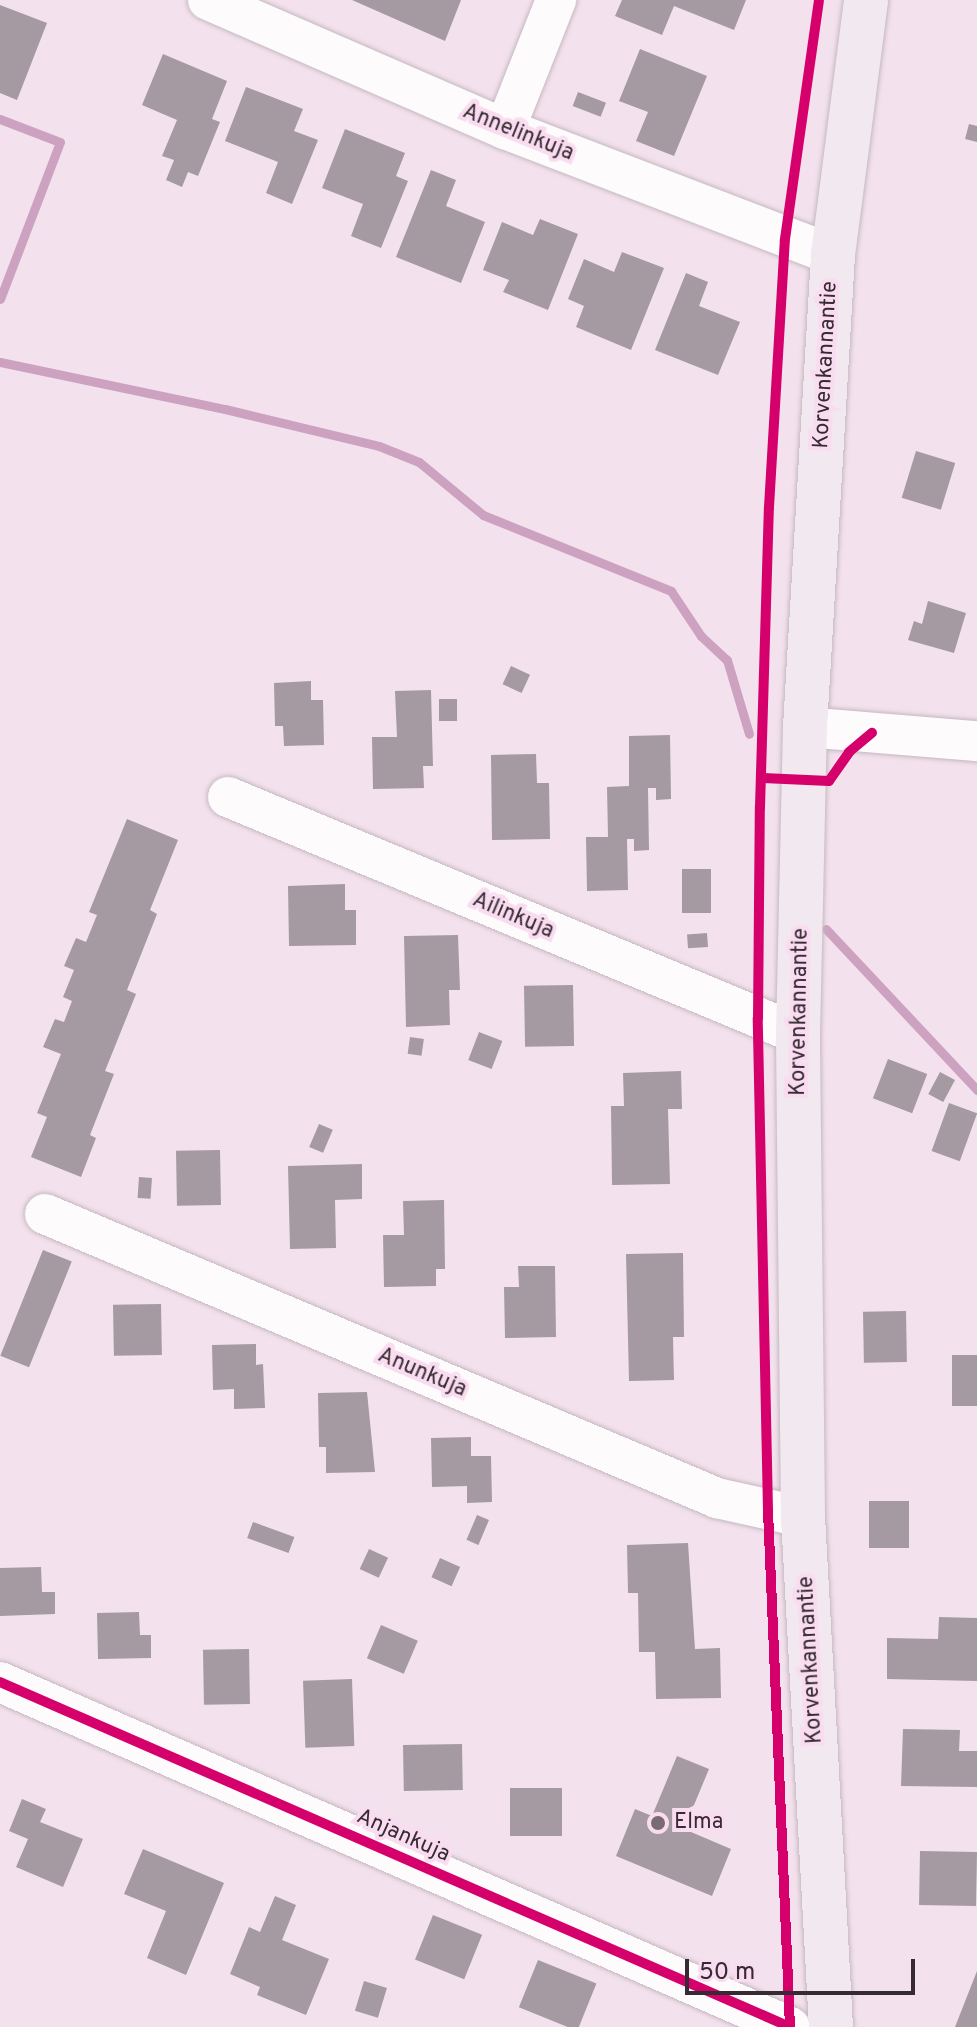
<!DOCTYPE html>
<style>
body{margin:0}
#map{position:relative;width:977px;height:2027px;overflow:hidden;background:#f3e2ed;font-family:Overpass,sans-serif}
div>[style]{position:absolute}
.stream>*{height:9px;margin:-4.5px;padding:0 4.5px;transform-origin:4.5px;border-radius:4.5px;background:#cda2c1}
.building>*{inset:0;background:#a599a2;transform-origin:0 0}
.roads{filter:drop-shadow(0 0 2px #c5b8c0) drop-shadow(0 0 2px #c5b8c0)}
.minor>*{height:40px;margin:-20px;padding:0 20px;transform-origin:20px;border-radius:20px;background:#fdfbfc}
.major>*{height:44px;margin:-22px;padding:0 22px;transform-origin:22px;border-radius:22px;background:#f2e8ef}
.cycleway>*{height:10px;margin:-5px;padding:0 5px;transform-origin:5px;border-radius:5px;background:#d6006c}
.dots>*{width:22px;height:22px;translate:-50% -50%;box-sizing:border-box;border:4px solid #f9dcf0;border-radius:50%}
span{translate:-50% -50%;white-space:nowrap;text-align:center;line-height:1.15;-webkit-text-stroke:8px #f9dcf0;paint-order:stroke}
.street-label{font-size:22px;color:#362b33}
.poi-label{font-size:22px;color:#362b33}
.left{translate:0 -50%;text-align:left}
.scale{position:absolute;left:685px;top:1959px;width:230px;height:36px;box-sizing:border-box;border:4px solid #362b33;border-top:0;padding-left:10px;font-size:24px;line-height:28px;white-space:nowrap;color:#362b33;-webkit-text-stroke:6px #f9dcf0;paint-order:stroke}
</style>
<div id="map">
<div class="stream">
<i style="left:0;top:119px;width:64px;rotate:21deg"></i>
<i style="left:60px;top:142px;width:168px;rotate:110.9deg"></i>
<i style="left:0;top:362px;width:230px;rotate:11.8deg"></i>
<i style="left:225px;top:409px;width:158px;rotate:13.5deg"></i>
<i style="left:379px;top:446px;width:43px;rotate:21.8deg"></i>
<i style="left:419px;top:462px;width:83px;rotate:39.6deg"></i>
<i style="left:483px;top:515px;width:203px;rotate:22deg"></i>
<i style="left:671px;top:591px;width:54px;rotate:56.3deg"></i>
<i style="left:701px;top:636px;width:35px;rotate:43deg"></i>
<i style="left:727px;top:660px;width:77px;rotate:73.4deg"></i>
<i style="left:826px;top:929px;width:221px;rotate:46.8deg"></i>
</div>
<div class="building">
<i style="clip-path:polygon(352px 0,461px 0,445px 41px)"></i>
<i style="clip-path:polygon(622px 0,746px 0,734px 30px,674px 6px,662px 35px,615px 16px)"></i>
<i style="clip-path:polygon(0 5px,47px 23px,17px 100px,0 93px)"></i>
<i style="clip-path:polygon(640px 49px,707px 76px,674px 156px,636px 141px,648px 112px,619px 101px)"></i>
<i style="clip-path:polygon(163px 54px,227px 81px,212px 119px,220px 122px,198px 176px,188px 172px,182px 187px,166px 180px,174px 160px,162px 156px,177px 120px,142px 105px)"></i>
<i style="clip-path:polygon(246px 87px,303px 109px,294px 131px,318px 140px,292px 204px,266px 193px,278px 162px,225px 141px)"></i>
<i style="left:578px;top:92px;width:30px;height:15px;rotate:21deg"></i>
<i style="clip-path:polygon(969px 124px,977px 126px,977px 142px,965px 139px)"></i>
<i style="clip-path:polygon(345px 129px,405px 153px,396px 176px,408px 181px,381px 248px,351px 236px,363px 204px,322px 188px)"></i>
<i style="clip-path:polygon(431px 170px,456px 180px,446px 206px,485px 222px,461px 283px,396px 257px)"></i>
<i style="clip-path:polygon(540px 219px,578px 234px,548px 310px,503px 292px,509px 280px,483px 270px,502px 222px,533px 235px)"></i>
<i style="clip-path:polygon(622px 252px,664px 268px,631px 350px,576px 327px,584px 306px,568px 299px,584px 259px,614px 272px)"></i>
<i style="clip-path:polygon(686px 273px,708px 282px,699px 306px,740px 322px,718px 375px,655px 350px)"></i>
<i style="left:916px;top:451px;width:41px;height:49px;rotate:17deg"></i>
<i style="clip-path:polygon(928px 601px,966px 613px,954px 653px,908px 640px,914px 621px,922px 624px)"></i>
<i style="left:511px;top:666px;width:21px;height:20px;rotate:25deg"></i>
<i style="clip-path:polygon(311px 681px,311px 700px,323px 700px,324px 745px,284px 746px,283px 726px,275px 726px,274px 683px)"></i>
<i style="clip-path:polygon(431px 690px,433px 766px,423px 766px,424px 788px,373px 789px,372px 737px,397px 737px,395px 691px)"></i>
<i style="left:439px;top:699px;width:18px;height:22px"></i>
<i style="clip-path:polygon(670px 735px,671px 799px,656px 800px,656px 788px,648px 788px,649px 850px,634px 851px,634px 839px,627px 839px,628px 890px,587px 891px,586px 837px,608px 837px,607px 787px,629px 786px,629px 736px)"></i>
<i style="clip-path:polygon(536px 754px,537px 783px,549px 783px,550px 839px,492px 840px,491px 755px)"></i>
<i style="clip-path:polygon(127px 819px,178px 840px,150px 910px,157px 914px,127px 990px,136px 994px,105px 1071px,114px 1074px,90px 1135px,96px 1138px,81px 1177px,31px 1157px,47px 1117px,37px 1113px,61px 1054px,43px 1047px,55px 1019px,64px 1022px,72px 1001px,63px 997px,74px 970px,64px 966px,76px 938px,86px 942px,97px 915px,89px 912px)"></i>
<i style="left:682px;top:869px;width:29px;height:44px"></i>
<i style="clip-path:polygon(345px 884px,345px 910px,356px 910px,356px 945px,289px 946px,288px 886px)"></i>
<i style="left:707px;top:933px;width:14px;height:20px;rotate:86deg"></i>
<i style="clip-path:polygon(458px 935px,460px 990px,449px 990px,450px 1025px,406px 1027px,404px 936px)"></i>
<i style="left:573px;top:985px;width:61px;height:49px;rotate:89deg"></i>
<i style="left:479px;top:1032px;width:25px;height:30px;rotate:21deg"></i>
<i style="left:410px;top:1037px;width:14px;height:17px;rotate:8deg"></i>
<i style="left:888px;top:1059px;width:42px;height:42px;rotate:21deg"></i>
<i style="clip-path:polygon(681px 1071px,682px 1109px,668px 1109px,670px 1184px,612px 1185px,611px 1106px,624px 1106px,623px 1073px)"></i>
<i style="left:940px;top:1072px;width:17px;height:25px;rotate:28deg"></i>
<i style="left:949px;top:1103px;width:30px;height:51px;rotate:20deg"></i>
<i style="left:319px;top:1124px;width:15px;height:25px;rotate:23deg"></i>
<i style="left:220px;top:1150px;width:55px;height:44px;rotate:89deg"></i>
<i style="clip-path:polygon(362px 1164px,362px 1199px,335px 1200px,336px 1248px,290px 1249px,288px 1166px)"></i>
<i style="left:139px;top:1177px;width:13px;height:21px;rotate:4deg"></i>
<i style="clip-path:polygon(444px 1200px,445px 1269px,436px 1269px,436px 1286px,384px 1287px,383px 1235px,404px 1235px,403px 1201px)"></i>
<i style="left:43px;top:1250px;width:31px;height:114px;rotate:22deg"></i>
<i style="clip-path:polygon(683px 1253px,684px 1337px,673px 1337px,674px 1380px,629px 1381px,626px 1254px)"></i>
<i style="clip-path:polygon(518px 1266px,555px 1266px,556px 1337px,505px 1338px,504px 1287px,519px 1287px)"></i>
<i style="left:161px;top:1304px;width:51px;height:48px;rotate:89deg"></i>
<i style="left:906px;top:1311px;width:51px;height:43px;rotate:89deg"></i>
<i style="clip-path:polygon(256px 1344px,256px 1365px,263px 1364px,265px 1408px,234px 1409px,234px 1389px,213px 1390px,212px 1345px)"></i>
<i style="left:952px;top:1355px;width:25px;height:51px"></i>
<i style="clip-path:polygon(367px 1392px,375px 1472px,326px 1473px,326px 1447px,319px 1447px,318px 1393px)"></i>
<i style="clip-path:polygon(471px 1437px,471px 1456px,491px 1456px,492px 1502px,467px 1503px,467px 1486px,432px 1487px,431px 1438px)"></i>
<i style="left:869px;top:1501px;width:40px;height:47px"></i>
<i style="left:477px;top:1515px;width:13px;height:27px;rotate:23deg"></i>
<i style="left:253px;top:1522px;width:44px;height:17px;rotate:20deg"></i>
<i style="clip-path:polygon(688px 1543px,695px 1649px,720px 1648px,721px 1698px,656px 1699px,655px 1652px,639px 1652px,638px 1593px,628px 1593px,627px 1545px)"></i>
<i style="left:369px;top:1549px;width:21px;height:22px;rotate:25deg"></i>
<i style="left:440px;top:1558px;width:22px;height:21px;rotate:24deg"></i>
<i style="clip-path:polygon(41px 1567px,42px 1592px,55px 1592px,55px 1614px,0 1616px,0 1568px)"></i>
<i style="clip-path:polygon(139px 1612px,140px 1635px,151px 1635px,151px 1658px,98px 1659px,97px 1613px)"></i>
<i style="clip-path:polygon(939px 1617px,977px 1618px,977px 1681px,887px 1679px,887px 1638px,938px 1639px)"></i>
<i style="left:381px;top:1625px;width:40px;height:36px;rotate:23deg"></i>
<i style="left:249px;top:1649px;width:55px;height:46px;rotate:89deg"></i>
<i style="left:352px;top:1679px;width:67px;height:49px;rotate:88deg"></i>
<i style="clip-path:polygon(903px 1729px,960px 1730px,959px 1751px,977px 1751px,977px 1787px,901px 1786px)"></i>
<i style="left:462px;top:1744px;width:46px;height:59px;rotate:89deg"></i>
<i style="clip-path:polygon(677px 1756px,709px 1769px,684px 1829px,731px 1849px,712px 1896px,616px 1856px,635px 1809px,652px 1816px)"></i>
<i style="left:510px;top:1788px;width:52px;height:48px"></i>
<i style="clip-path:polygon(22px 1799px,46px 1809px,40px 1822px,83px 1839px,63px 1887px,16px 1867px,28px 1839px,9px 1831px)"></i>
<i style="clip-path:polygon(143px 1849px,224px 1883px,186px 1975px,147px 1958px,166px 1911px,124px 1894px)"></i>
<i style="left:920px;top:1851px;width:57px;height:54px;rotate:1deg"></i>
<i style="clip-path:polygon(275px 1896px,296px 1905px,282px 1940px,329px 1959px,306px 2015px,257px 1995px,260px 1987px,230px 1974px,249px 1927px,260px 1932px)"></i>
<i style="left:433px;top:1915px;width:53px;height:48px;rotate:22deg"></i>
<i style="left:538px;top:1960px;width:63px;height:51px;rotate:22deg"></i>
<i style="clip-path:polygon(977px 1971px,977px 2027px,955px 2027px)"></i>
<i style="left:364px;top:1981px;width:24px;height:31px;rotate:17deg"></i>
</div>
<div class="roads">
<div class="minor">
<i style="left:208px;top:0;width:324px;rotate:23.5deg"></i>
<i style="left:505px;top:129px;width:351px;rotate:21deg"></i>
<i style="left:505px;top:129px;width:139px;rotate:-68.4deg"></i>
<i style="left:805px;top:727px;width:173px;rotate:4.7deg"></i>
<i style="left:228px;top:797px;width:617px;rotate:22.58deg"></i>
<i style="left:45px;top:1214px;width:730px;rotate:22.91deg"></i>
<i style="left:717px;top:1498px;width:88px;rotate:12.5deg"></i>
<i style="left:0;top:1682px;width:862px;rotate:23.59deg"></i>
</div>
<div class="major">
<i style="left:831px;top:2027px;width:511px;rotate:-93.14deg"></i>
<i style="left:803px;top:1517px;width:483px;rotate:-90.6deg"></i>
<i style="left:798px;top:1034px;width:307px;rotate:-88.7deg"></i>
<i style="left:805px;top:727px;width:473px;rotate:-86.6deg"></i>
<i style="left:833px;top:255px;width:257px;rotate:-82.6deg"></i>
</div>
</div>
<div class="cycleway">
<i style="left:763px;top:778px;width:66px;rotate:2.6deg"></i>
<i style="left:829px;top:781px;width:35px;rotate:-55deg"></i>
<i style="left:849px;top:752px;width:30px;rotate:-40deg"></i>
<i style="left:0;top:1682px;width:862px;rotate:23.59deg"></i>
<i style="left:790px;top:2027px;width:517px;rotate:-92.44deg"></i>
<i style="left:768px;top:1510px;width:492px;rotate:-91.2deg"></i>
<i style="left:758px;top:1018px;width:211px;rotate:-89.5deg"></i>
<i style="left:760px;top:807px;width:300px;rotate:-88.3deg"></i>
<i style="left:769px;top:507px;width:268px;rotate:-86.6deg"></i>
<i style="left:785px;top:239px;width:241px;rotate:-81.9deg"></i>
</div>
<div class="dots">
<i style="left:658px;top:1823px;background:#786b74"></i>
</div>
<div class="street-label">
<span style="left:518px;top:133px;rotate:22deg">Annelinkuja</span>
<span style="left:826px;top:365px;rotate:-87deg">Korvenkannantie</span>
<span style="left:513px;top:916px;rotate:23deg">Ailinkuja</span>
<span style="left:800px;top:1012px;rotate:-89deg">Korvenkannantie</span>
<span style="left:422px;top:1373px;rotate:23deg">Anunkuja</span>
<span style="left:811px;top:1660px;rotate:-93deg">Korvenkannantie</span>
<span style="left:403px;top:1836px;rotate:24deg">Anjankuja</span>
</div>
<div class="poi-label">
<span class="left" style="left:674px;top:1823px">Elma</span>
</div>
<div class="scale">50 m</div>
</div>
